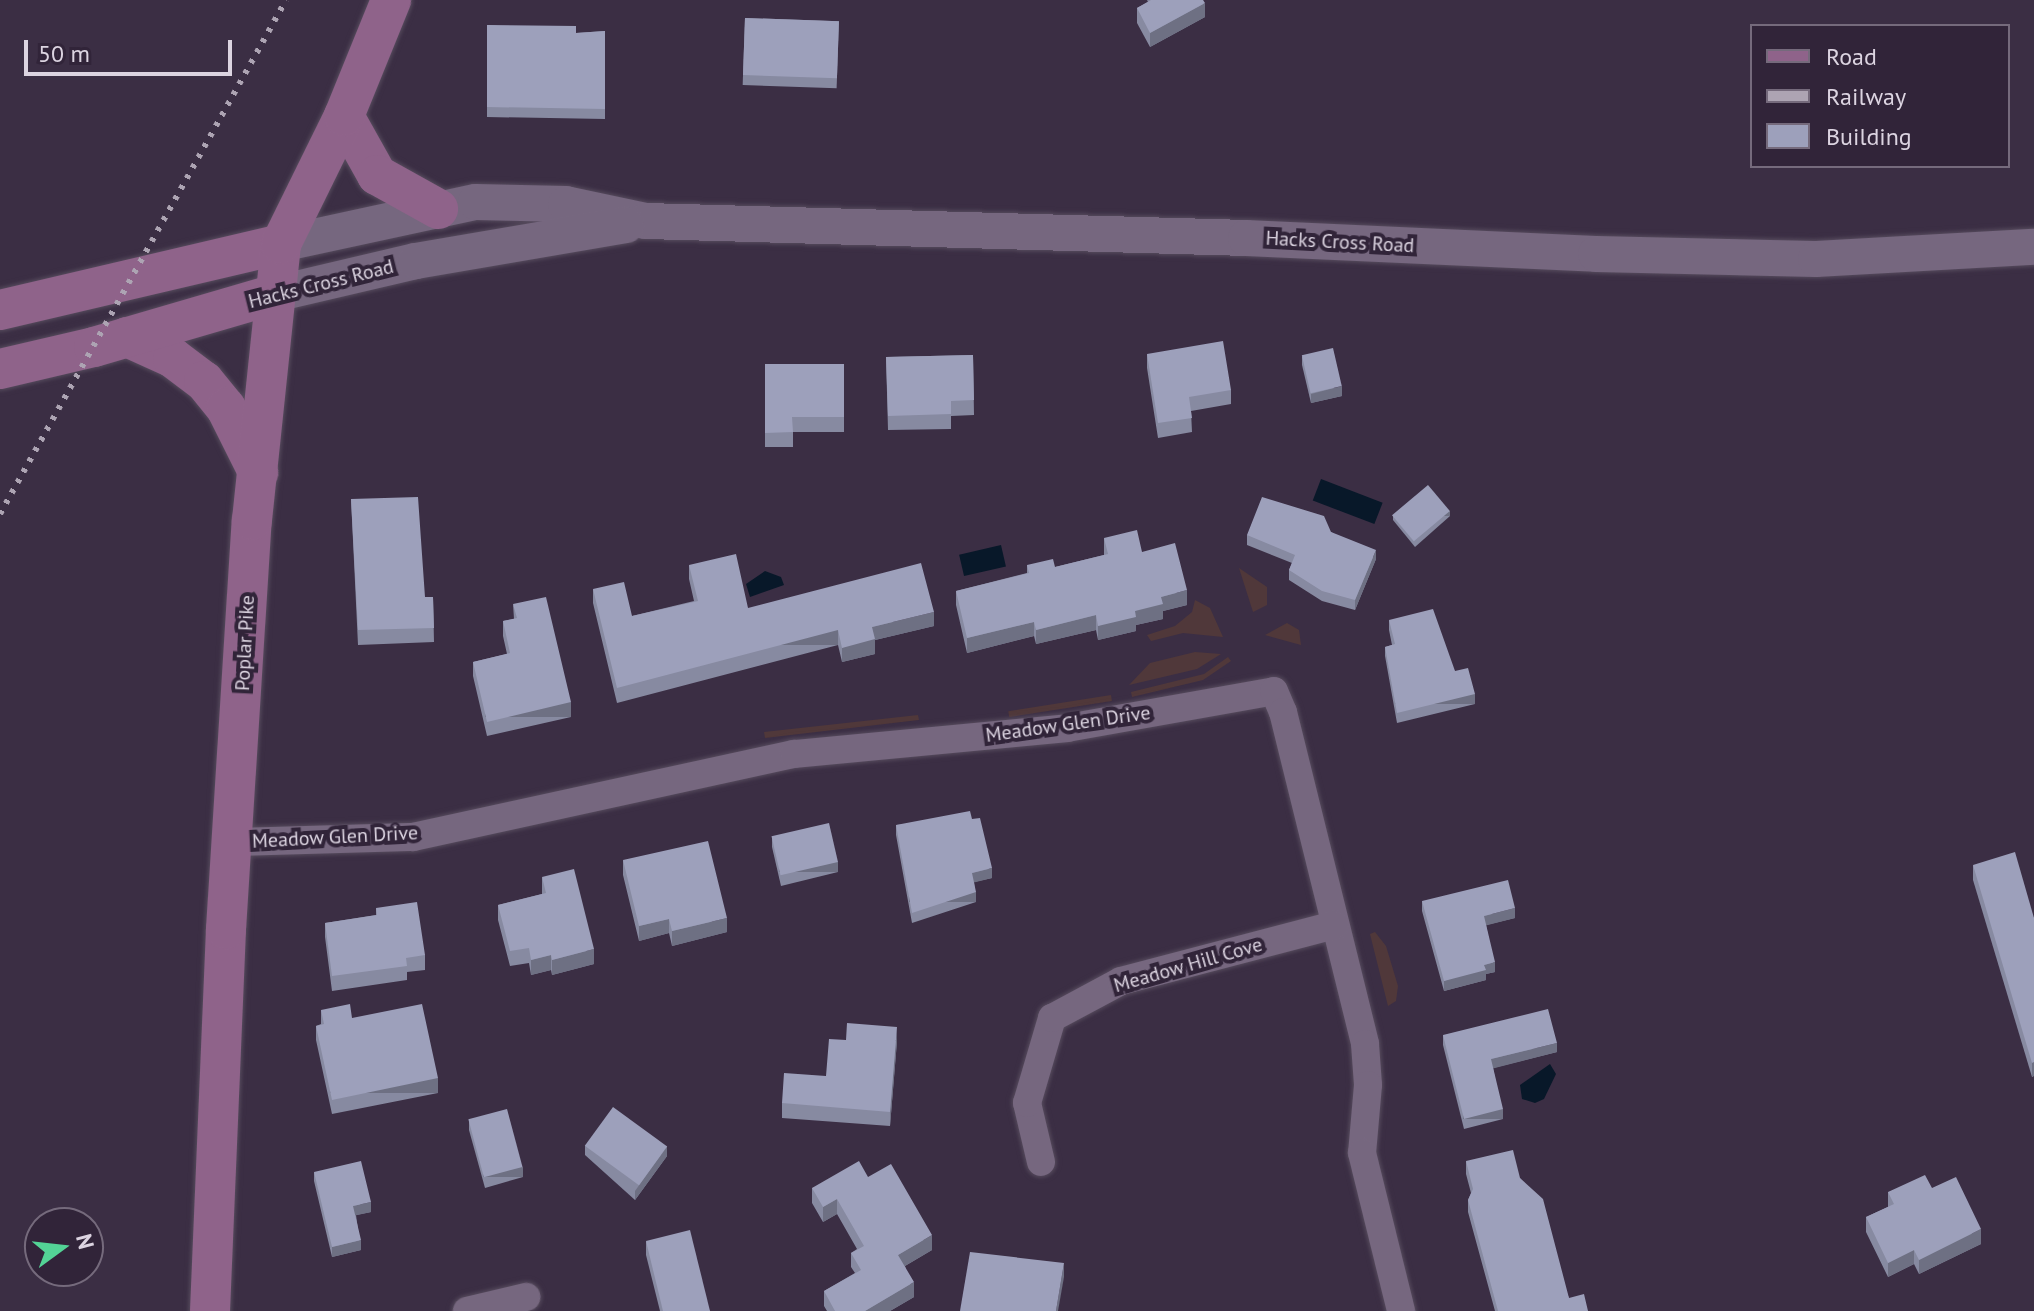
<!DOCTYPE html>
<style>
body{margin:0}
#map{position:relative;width:2034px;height:1311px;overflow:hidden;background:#3b2e44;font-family:"PT Sans",sans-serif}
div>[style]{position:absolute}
.green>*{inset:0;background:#50383a;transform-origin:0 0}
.water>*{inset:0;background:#081829;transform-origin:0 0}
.roads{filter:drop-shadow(0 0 2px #564b5d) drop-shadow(0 0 2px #564b5d)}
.minor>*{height:28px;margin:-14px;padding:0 14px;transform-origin:14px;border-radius:14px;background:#76677f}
.tertiary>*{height:36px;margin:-18px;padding:0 18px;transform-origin:18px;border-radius:18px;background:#76677f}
.secondary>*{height:40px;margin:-20px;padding:0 20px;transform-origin:20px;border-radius:20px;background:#8f638a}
.rail>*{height:6px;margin-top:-3px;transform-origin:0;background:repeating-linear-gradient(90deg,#ada4b3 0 4px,transparent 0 12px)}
.wall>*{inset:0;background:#878aa1;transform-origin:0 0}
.shaded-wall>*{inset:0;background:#6e7083;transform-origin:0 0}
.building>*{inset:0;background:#9da0bb;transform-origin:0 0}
span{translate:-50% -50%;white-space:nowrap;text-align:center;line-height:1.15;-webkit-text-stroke:8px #312439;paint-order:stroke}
.street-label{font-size:20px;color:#dcd4e1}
.legend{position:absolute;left:1750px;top:24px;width:260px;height:144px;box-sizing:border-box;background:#312439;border:2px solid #756a7c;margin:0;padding:10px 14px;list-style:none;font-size:24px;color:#dcd4e1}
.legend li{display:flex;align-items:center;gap:16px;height:40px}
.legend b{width:40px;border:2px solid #756a7c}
.north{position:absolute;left:24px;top:1207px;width:80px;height:80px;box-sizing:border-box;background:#312439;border:2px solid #756a7c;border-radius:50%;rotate:75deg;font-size:22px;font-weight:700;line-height:32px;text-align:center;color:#dcd4e1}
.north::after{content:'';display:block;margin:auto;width:28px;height:36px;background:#53d396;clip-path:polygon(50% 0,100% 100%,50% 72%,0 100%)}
.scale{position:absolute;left:24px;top:40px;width:208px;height:36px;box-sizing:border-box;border:4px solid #dcd4e1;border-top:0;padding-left:10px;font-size:24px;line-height:28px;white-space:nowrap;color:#dcd4e1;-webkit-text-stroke:6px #312439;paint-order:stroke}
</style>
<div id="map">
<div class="green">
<i style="clip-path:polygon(1239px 568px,1267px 587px,1267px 605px,1253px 612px)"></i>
<i style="clip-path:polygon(1195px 600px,1210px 608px,1223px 637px,1183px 633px,1151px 641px,1147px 635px,1175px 626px,1192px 612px)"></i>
<i style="clip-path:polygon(1287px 623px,1299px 630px,1301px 645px,1265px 635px)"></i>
<i style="clip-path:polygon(1195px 652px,1221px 654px,1197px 669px,1129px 685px,1150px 663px)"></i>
<i style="clip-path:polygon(1228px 657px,1231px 661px,1203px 680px,1132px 697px,1131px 692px,1204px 674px)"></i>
<i style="left:1111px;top:695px;width:6px;height:104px;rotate:81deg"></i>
<i style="clip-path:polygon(918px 715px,919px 720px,765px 738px,764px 732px)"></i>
<i style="clip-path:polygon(1375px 932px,1386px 946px,1398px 986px,1396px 1001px,1388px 1006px,1370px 934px)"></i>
</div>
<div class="water">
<i style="left:1321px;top:479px;width:66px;height:23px;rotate:21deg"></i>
<i style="left:1001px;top:545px;width:22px;height:43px;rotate:77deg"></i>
<i style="clip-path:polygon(765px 571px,781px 577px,784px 585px,750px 597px,746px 584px)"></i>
<i style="clip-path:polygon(1550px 1064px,1556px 1074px,1544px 1099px,1535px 1103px,1522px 1099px,1520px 1085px)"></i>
</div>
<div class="roads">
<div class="minor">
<i style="left:233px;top:842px;width:180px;rotate:-1.6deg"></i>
<i style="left:413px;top:837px;width:390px;rotate:-12.3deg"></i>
<i style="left:794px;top:754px;width:274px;rotate:-5.4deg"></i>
<i style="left:1067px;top:728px;width:210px;rotate:-10.1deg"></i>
<i style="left:1274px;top:691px;width:23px;rotate:67deg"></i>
<i style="left:1283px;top:712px;width:342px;rotate:76.1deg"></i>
<i style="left:1365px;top:1044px;width:41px;rotate:85.8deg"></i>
<i style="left:1368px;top:1085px;width:68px;rotate:95deg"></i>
<i style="left:1362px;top:1153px;width:163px;rotate:76.1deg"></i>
<i style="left:1041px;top:1162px;width:61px;rotate:-103.3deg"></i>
<i style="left:1027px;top:1103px;width:89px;rotate:-73.6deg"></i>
<i style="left:1052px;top:1018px;width:78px;rotate:-28.2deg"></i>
<i style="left:1121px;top:981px;width:221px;rotate:-14.7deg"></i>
<i style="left:467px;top:1311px;width:61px;rotate:-13.3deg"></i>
</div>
<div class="tertiary">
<i style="left:281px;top:244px;width:199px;rotate:-12.2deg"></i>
<i style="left:476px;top:202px;width:90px;rotate:1.3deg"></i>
<i style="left:566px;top:204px;width:82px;rotate:12deg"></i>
<i style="left:646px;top:221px;width:600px;rotate:1.62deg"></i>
<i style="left:1246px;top:238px;width:350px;rotate:2.6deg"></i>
<i style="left:1596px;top:254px;width:220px;rotate:1.3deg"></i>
<i style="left:1816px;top:259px;width:218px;rotate:-3.2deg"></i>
<i style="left:275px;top:294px;width:145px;rotate:-13.2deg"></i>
<i style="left:416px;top:261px;width:213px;rotate:-9.7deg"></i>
</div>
<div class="secondary">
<i style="left:344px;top:116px;width:68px;rotate:60.8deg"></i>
<i style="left:377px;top:175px;width:70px;rotate:29.1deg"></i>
<i style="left:0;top:310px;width:289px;rotate:-13.2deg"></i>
<i style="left:127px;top:337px;width:51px;rotate:24.5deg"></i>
<i style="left:173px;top:358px;width:39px;rotate:37deg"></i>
<i style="left:204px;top:381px;width:35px;rotate:51deg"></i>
<i style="left:226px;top:408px;width:72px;rotate:63.4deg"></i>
<i style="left:0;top:369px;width:97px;rotate:-13.2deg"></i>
<i style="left:94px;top:347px;width:189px;rotate:-16.3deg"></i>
<i style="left:210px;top:1311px;width:382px;rotate:-87.6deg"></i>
<i style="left:226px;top:929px;width:410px;rotate:-86.4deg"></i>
<i style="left:252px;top:520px;width:278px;rotate:-84deg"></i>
<i style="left:281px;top:244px;width:143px;rotate:-63.8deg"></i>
<i style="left:344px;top:116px;width:125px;rotate:-67.9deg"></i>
</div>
</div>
<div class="rail">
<i style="left:0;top:514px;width:588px;rotate:-60.91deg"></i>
</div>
<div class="wall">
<i style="clip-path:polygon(1147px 0,1203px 0,1205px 17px,1150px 47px,1137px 23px,1137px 8px,1148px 2px)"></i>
<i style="left:745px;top:18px;width:94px;height:67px;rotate:2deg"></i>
<i style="clip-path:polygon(487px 25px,576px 33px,605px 31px,605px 119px,487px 117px)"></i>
<i style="clip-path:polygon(1147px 354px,1231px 390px,1231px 404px,1191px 411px,1192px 432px,1158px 438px,1147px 368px)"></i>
<i style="clip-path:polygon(973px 355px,974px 415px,951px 416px,951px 429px,888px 430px,886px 357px)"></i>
<i style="clip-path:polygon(1302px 356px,1342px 396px,1311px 403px,1302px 365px)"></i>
<i style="clip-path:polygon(765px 364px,844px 364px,844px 432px,793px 432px,793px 447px,765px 447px)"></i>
<i style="clip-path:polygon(351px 499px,425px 597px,433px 597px,434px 642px,358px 645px)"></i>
<i style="clip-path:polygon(1393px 516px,1450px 516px,1415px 547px,1393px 520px)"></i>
<i style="clip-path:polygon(1331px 532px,1376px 559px,1355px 610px,1322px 601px,1289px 580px,1289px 570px,1292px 563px,1247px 545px,1247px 535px)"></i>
<i style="clip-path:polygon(1104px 538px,1142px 552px,1187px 605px,1163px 611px,1163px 619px,1136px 625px,1136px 631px,1098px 640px,1096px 630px,1036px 644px,1034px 636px,967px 653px,956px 605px,956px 591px,1027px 573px,1027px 565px,1055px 567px,1104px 555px)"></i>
<i style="clip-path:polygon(689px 565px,748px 608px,934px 626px,875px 640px,875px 654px,842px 662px,838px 645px,617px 703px,593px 603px,593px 589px,632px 616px,694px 601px,689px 579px)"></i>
<i style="clip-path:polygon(513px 604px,571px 717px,487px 736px,473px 676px,473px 662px,507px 654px,503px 636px,503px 621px,514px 619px)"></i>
<i style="clip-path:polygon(1389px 620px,1455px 671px,1475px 704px,1397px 723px,1385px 656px,1385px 647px,1392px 645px,1389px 630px)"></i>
<i style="clip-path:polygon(972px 819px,992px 878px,974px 882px,976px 902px,912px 923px,896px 835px,896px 825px)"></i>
<i style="clip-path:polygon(772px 837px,838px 872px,781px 886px,772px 847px)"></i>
<i style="clip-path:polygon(623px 860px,727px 932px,672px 946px,669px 933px,639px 941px,623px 875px)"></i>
<i style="clip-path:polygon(1973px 865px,2034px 918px,2034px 1076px,2032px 1077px,1973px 880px)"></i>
<i style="clip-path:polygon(542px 877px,594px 964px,552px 975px,551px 970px,531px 975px,529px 963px,510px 966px,498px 920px,498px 905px,542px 894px)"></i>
<i style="clip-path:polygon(1422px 901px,1515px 918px,1486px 925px,1495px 972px,1486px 974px,1486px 980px,1444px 991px,1422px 911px)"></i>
<i style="clip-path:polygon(376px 908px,425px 955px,425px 970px,407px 972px,407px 980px,332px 991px,325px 937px,325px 923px,376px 915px)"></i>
<i style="clip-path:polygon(321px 1010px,352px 1018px,438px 1093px,332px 1114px,316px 1040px,316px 1026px,321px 1024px)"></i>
<i style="clip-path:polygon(1443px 1035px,1557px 1052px,1493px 1068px,1503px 1119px,1464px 1129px,1443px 1045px)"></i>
<i style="clip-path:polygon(846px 1040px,897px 1041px,890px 1126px,782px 1118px,782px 1103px,826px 1076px)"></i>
<i style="clip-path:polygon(469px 1120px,523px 1177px,485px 1188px,469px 1130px)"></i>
<i style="clip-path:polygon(585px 1146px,667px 1156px,635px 1200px,585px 1155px)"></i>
<i style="clip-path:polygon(1466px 1161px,1520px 1178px,1569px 1298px,1588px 1311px,1495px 1311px,1468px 1212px,1468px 1200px,1471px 1193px,1466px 1174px)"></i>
<i style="clip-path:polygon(314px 1172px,371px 1212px,356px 1215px,361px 1250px,332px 1257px,314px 1181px)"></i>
<i style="clip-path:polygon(868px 1177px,932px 1250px,905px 1266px,914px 1297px,890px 1311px,827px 1311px,824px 1306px,824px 1291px,855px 1273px,851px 1267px,851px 1253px,857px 1249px,837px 1214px,823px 1222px,812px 1203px,812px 1188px)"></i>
<i style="clip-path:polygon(1932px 1188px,1981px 1244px,1919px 1274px,1914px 1264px,1888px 1277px,1866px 1232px,1866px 1217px,1888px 1207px,1888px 1192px)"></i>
<i style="clip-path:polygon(646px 1241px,710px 1311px,660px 1311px,646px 1255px)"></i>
</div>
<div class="shaded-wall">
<i style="clip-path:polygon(1205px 3px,1205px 17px,1150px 47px,1150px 33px)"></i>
<i style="clip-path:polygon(1342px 386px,1342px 396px,1311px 403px,1311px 394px)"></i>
<i style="left:1450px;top:511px;width:5px;height:47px;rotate:90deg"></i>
<i style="clip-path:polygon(1376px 550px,1376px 559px,1355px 610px,1355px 600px)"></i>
<i style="clip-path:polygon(1187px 590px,1187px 605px,1163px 611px,1163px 619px,1136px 625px,1136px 631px,1098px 640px,1098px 626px,1135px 611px,1161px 597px)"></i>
<i style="clip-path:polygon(934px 612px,934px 626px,875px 640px,875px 654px,842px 662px,842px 648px,872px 627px)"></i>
<i style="clip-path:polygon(1096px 615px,1096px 630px,1036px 644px,1036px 630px)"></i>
<i style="clip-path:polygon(1034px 622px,1034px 636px,967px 653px,967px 638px)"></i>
<i style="left:838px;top:630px;width:15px;height:228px;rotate:90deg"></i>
<i style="left:1475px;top:694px;width:10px;height:80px;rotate:90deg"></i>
<i style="left:571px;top:702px;width:15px;height:86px;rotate:90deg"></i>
<i style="left:838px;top:862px;width:10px;height:59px;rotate:90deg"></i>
<i style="clip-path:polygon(992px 868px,992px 878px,972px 883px,972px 873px)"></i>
<i style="left:976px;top:892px;width:10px;height:67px;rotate:90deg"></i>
<i style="clip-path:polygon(1515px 908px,1515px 918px,1484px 926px,1484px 916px)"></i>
<i style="clip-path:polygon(727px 918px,727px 932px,672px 946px,672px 931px)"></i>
<i style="clip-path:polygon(669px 919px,669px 933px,639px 941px,639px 926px)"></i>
<i style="clip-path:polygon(594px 949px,594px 964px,552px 975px,552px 960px)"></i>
<i style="clip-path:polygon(551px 955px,551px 970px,531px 975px,531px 960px)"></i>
<i style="clip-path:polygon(1495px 962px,1495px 972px,1486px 974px,1486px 980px,1444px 991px,1444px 981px,1484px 965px)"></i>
<i style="clip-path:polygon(897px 1027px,897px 1041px,890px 1126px,890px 1112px)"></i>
<i style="clip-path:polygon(1557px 1043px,1557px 1052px,1491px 1069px,1491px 1059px)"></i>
<i style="left:2034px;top:1062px;width:14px;height:2px;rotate:90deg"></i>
<i style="left:438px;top:1078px;width:15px;height:108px;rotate:90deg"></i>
<i style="left:1503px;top:1109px;width:10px;height:40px;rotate:90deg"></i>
<i style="clip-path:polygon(667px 1146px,667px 1156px,635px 1200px,635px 1191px)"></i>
<i style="left:523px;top:1167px;width:10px;height:40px;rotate:90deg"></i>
<i style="clip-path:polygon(837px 1199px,837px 1214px,823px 1222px,823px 1207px)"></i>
<i style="clip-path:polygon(371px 1202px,371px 1212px,353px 1216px,353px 1206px)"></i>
<i style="clip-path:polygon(1981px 1229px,1981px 1244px,1919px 1274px,1919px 1260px)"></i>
<i style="clip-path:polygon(932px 1235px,932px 1250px,898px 1270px,898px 1255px)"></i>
<i style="clip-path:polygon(361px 1240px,361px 1250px,332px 1257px,332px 1247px)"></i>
<i style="clip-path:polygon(1914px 1250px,1914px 1264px,1888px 1277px,1888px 1263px)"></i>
<i style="clip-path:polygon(1064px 1263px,1064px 1277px,1058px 1311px,1056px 1311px)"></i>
<i style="clip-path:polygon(914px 1282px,914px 1297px,890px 1311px,865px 1311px)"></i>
</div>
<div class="building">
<i style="clip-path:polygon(1151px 0,1203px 0,1205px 3px,1150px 33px,1137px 8px)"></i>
<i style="left:745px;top:18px;width:94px;height:57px;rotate:2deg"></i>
<i style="clip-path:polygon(487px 25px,576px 26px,576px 33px,605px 31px,605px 109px,487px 107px)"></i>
<i style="clip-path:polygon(1223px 341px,1231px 390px,1189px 397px,1192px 418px,1158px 423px,1147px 354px)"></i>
<i style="left:1333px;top:348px;width:39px;height:32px;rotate:77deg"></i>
<i style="clip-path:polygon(973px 355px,974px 400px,951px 401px,951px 414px,888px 416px,886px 357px)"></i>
<i style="clip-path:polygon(765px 364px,844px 364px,844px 417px,792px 417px,793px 432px,765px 433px)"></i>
<i style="left:1428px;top:485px;width:34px;height:47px;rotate:50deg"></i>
<i style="clip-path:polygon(418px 497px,425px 597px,433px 597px,434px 628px,358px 630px,351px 499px)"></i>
<i style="clip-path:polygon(1262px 497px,1324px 516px,1331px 532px,1376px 550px,1355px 600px,1322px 591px,1289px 570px,1295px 555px,1247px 535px)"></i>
<i style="clip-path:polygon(1137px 530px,1142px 552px,1175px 543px,1187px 590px,1161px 597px,1163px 604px,1135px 611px,1136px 617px,1098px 626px,1096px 615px,1036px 630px,1034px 622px,967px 638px,956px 591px,1029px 573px,1027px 565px,1053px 559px,1055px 567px,1108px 554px,1104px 538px)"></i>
<i style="clip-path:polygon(736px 554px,748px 608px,921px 563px,934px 612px,872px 627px,875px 639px,842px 648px,838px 630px,617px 688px,593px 589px,624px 582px,632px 616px,698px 601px,689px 565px)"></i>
<i style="clip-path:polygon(546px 597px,571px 702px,487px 722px,473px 662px,510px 653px,503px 621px,517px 618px,513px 604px)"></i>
<i style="clip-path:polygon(1433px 609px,1455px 671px,1468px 668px,1475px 694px,1397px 713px,1385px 647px,1395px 644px,1389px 620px)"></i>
<i style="clip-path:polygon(970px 811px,972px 819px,980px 818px,992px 868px,972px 873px,976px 892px,912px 913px,896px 825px)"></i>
<i style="left:829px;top:823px;width:40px;height:59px;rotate:77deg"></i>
<i style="clip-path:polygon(708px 841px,727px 918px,672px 931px,669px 919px,639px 926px,623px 860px)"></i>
<i style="clip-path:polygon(2015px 852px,2034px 918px,2034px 1062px,2032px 1063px,1973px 865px)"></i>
<i style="clip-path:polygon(574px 869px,594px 949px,552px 960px,551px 955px,531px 960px,529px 948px,510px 951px,498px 905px,546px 893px,542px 877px)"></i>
<i style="clip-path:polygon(1508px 880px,1515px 908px,1484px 916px,1495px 962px,1484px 965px,1486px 970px,1444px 981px,1422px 901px)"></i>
<i style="clip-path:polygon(417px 902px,425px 955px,406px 958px,407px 966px,332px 976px,325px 923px,377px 915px,376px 908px)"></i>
<i style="clip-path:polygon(350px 1004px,352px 1018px,422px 1004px,438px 1078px,332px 1100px,316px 1026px,324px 1024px,321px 1010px)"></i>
<i style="clip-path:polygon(1548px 1009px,1557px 1043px,1491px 1059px,1503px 1109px,1464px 1119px,1443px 1035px)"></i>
<i style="clip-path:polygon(847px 1023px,897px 1027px,890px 1112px,782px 1103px,784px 1073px,826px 1076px,829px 1039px,846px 1040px)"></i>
<i style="left:613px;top:1107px;width:67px;height:48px;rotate:36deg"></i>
<i style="left:507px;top:1109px;width:60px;height:40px;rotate:75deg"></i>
<i style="clip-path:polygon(1513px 1150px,1520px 1178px,1543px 1199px,1569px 1298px,1584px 1294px,1588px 1311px,1498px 1311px,1468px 1200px,1473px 1189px,1466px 1161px)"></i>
<i style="clip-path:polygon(361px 1161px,371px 1202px,353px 1206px,361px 1240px,332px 1247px,314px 1172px)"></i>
<i style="clip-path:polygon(859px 1161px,868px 1177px,891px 1164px,932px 1235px,898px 1255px,914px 1282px,865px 1311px,835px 1311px,824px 1291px,861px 1270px,851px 1253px,864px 1246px,837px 1199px,823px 1207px,812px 1188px)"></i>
<i style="clip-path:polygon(1925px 1175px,1932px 1188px,1956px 1177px,1981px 1229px,1919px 1260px,1914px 1250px,1888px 1263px,1866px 1217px,1894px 1204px,1888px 1192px)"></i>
<i style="clip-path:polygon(690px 1230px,710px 1311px,663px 1311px,646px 1241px)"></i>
<i style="clip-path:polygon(970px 1252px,1064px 1263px,1056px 1311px,960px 1311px)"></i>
</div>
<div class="street-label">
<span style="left:1340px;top:242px;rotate:3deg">Hacks Cross Road</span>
<span style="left:321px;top:284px;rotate:-14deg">Hacks Cross Road</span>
<span style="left:245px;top:643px;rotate:-87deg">Poplar Pike</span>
<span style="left:1068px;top:724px;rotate:-8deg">Meadow Glen Drive</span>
<span style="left:335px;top:837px;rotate:-3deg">Meadow Glen Drive</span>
<span style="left:1188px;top:965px;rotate:-16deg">Meadow Hill Cove</span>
</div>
<ul class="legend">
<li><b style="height:10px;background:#8f638a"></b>Road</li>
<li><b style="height:10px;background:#ada4b3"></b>Railway</li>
<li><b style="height:22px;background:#9da0bb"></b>Building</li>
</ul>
<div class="north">N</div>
<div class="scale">50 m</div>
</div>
